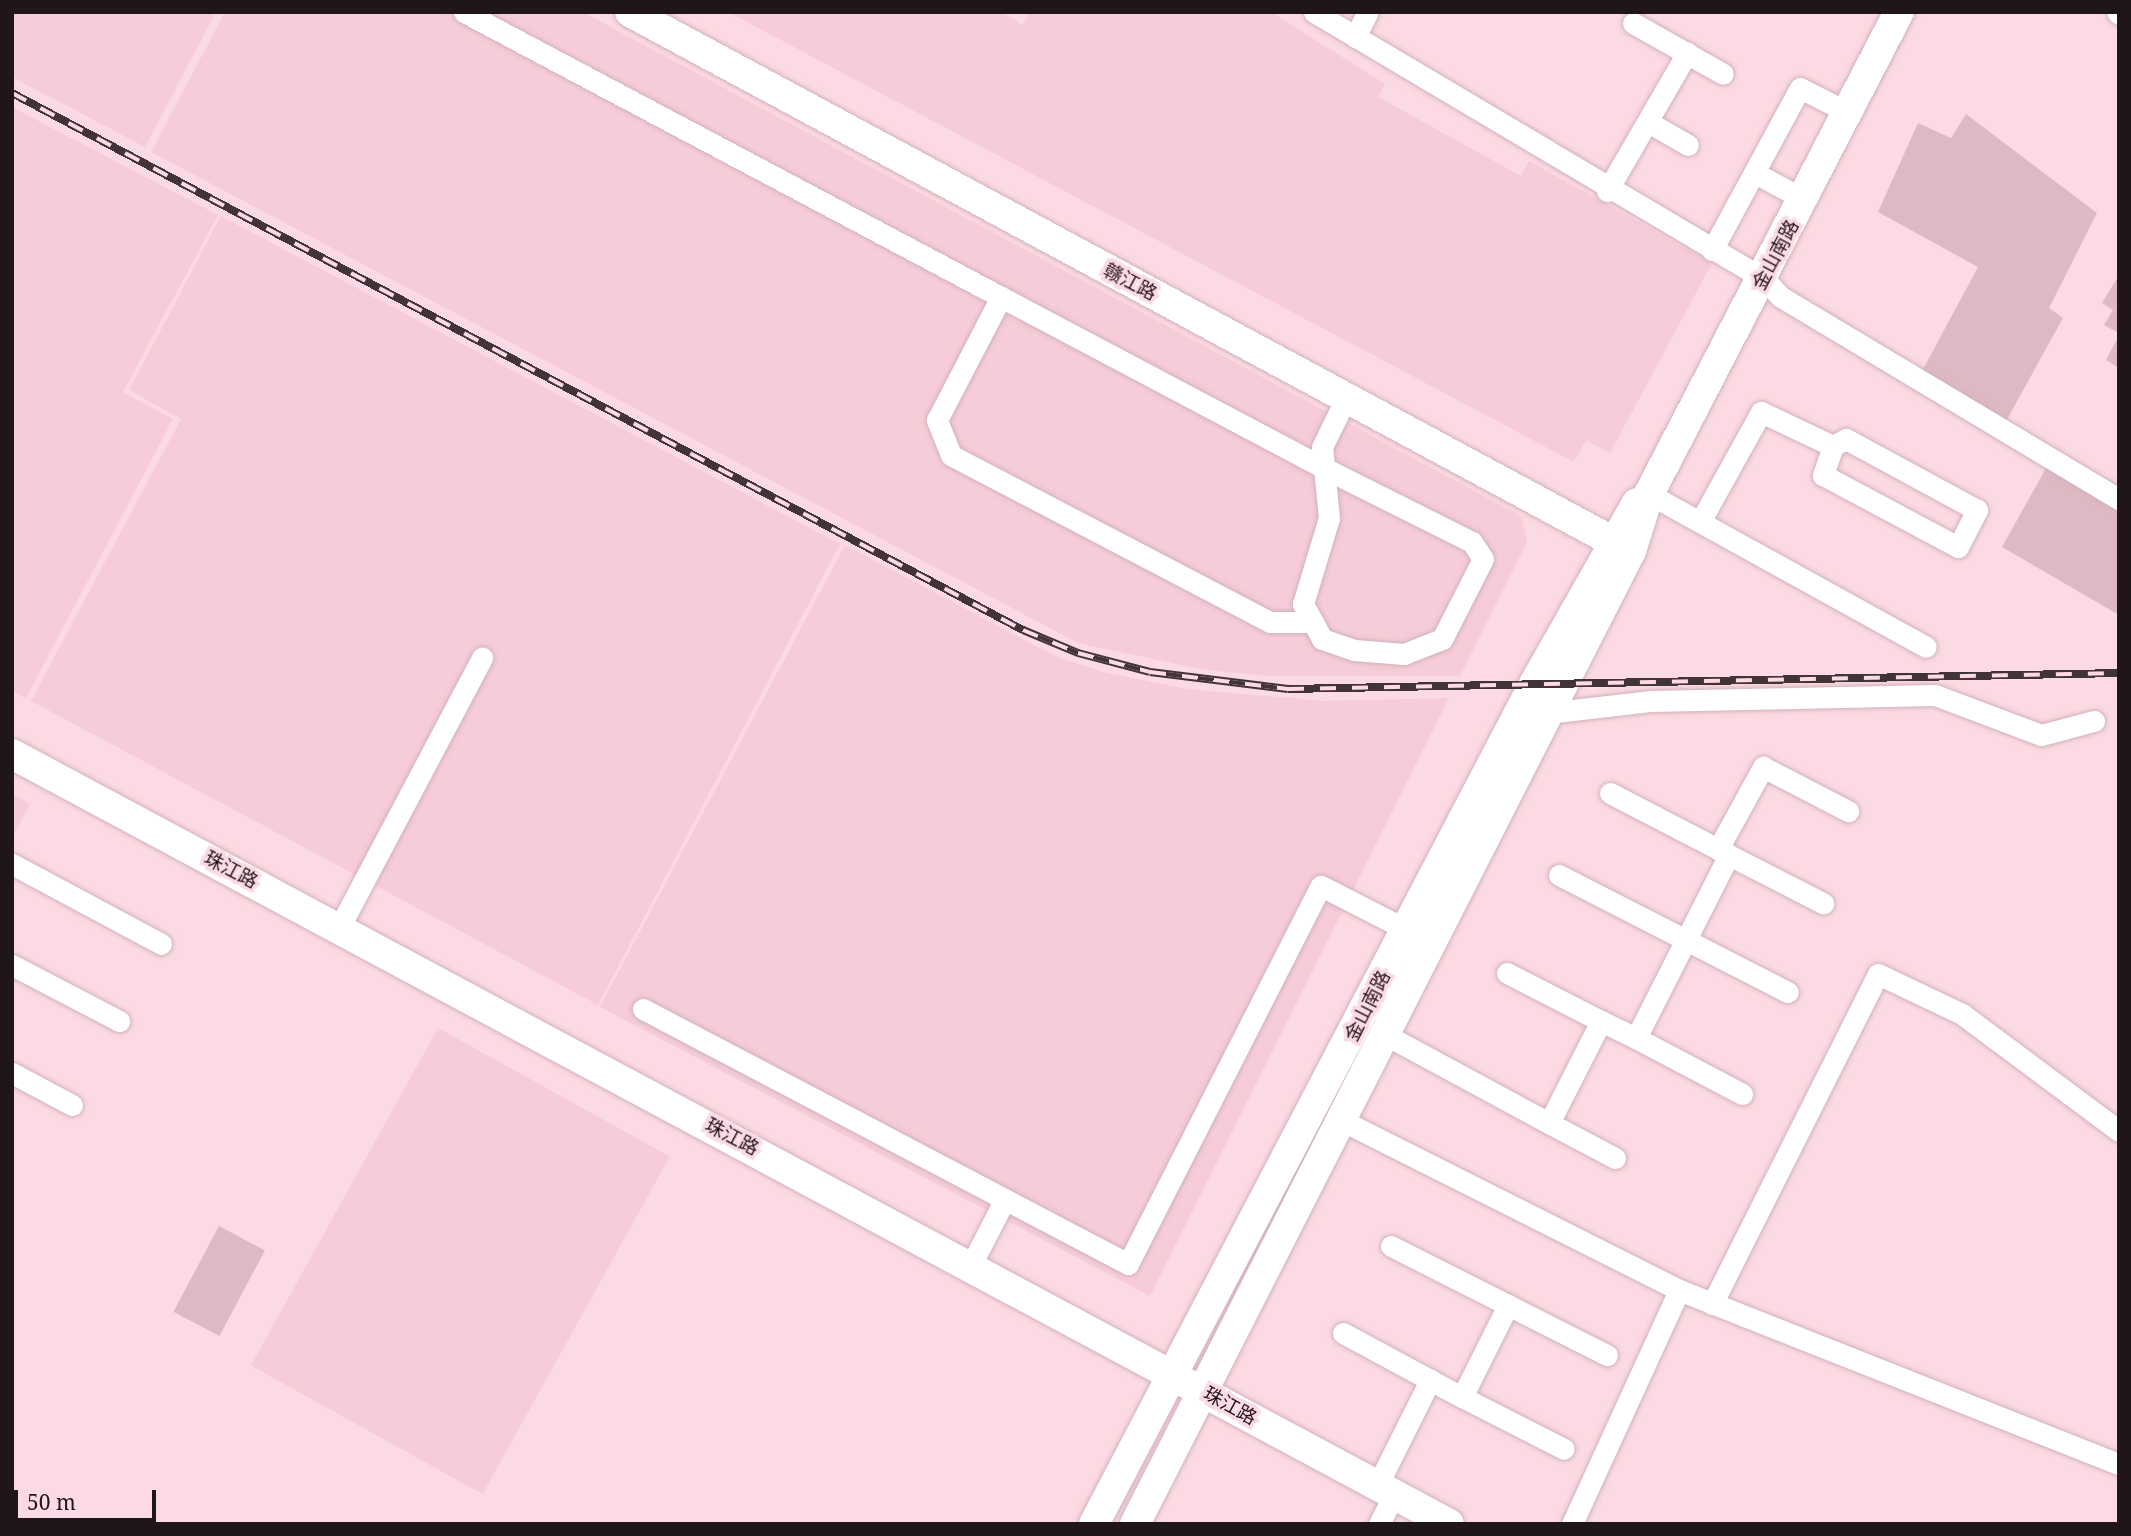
<!DOCTYPE html>
<meta charset="utf-8">
<style>
body{margin:0}
#map{position:relative;width:2131px;height:1536px;overflow:hidden;background:#fcdae3;font-family:"Noto Serif","Noto Sans SC",serif}
div>[style]{position:absolute}
.built>*{inset:0;background:#f6ccd8;transform-origin:0 0}
.green>*{inset:0;background:#deb9c3;transform-origin:0 0}
.roads{filter:drop-shadow(0 0 2px #d2b2ba) drop-shadow(0 0 2px #d2b2ba)}
.street>*{height:21px;margin:-10.5px;padding:0 10.5px;transform-origin:10.5px;border-radius:10.5px;background:#fff}
.secondary>*{height:30px;margin:-15px;padding:0 15px;transform-origin:15px;border-radius:15px;background:#fff}
.rail>*{height:8px;margin-top:-4px;transform-origin:0;background:repeating-linear-gradient(90deg,#fcdae3 0 16px,#423337 0 32px);box-sizing:border-box;border-block:2px solid #423337}
span{translate:-50% -50%;white-space:nowrap;text-align:center;line-height:1.15;-webkit-text-stroke:7px #fcdae3;paint-order:stroke}
.street-label{font-size:19px;color:#201518}
.frame{position:absolute;inset:0;border:14px solid #201518;pointer-events:none}
.scale{position:absolute;left:14px;top:1490px;width:142px;height:32px;box-sizing:border-box;border:4px solid #201518;border-top:0;padding-left:9px;font-size:21px;line-height:24px;white-space:nowrap;color:#201518;-webkit-text-stroke:5px #fcdae3;paint-order:stroke}
</style>
<div id="map">
<div class="built">
<i style="clip-path:polygon(12px 12px,216px 12px,145px 147px,12px 77px)"></i>
<i style="clip-path:polygon(225px 12px,583px 12px,1521px 516px,1527px 542px,1460px 676px,1273px 676px,1205px 670px,1078px 643px,151px 152px)"></i>
<i style="clip-path:polygon(728px 12px,1002px 12px,1022px 25px,1030px 12px,1271px 12px,1385px 84px,1378px 97px,1521px 176px,1529px 161px,1712px 263px,1610px 453px,1586px 440px,1574px 462px)"></i>
<i style="clip-path:polygon(12px 107px,218px 215px,123px 392px,173px 419px,26px 698px,12px 691px)"></i>
<i style="clip-path:polygon(221px 216px,840px 544px,598px 1005px,31px 701px,181px 419px,129px 390px)"></i>
<i style="clip-path:polygon(845px 545px,1057px 657px,1103px 672px,1186px 689px,1325px 701px,1449px 698px,1150px 1296px,600px 1007px)"></i>
<i style="clip-path:polygon(12px 794px,30px 804px,12px 838px)"></i>
<i style="left:438px;top:1028px;width:265px;height:386px;rotate:29deg"></i>
</div>
<div class="green">
<i style="clip-path:polygon(1966px 114px,2097px 213px,2049px 308px,2063px 318px,2005px 423px,1921px 373px,1978px 267px,1878px 212px,1918px 123px,1951px 138px)"></i>
<i style="clip-path:polygon(2119px 275px,2119px 333px,2104px 325px,2113px 310px,2102px 303px)"></i>
<i style="clip-path:polygon(2119px 335px,2119px 368px,2106px 360px)"></i>
<i style="clip-path:polygon(2050px 461px,2119px 503px,2119px 615px,2002px 547px)"></i>
<i style="left:219px;top:1226px;width:52px;height:97px;rotate:28deg"></i>
</div>
<div class="roads">
<div class="street">
<i style="left:464px;top:12px;width:608px;rotate:27.96deg"></i>
<i style="left:1314px;top:12px;width:523px;rotate:30.68deg"></i>
<i style="left:1764px;top:279px;width:25px;rotate:47deg"></i>
<i style="left:1781px;top:297px;width:394px;rotate:30.9deg"></i>
<i style="left:2117px;top:12px;width:3px;rotate:45deg"></i>
<i style="left:1633px;top:23px;width:103px;rotate:29.5deg"></i>
<i style="left:1355px;top:37px;width:28px;rotate:-63deg"></i>
<i style="left:1648px;top:122px;width:46px;rotate:29.9deg"></i>
<i style="left:1755px;top:173px;width:57px;rotate:28.4deg"></i>
<i style="left:1607px;top:191px;width:160px;rotate:-59.9deg"></i>
<i style="left:1712px;top:250px;width:184px;rotate:-61.5deg"></i>
<i style="left:1800px;top:88px;width:55px;rotate:27deg"></i>
<i style="left:1649px;top:494px;width:316px;rotate:28.9deg"></i>
<i style="left:1700px;top:522px;width:126px;rotate:-61deg"></i>
<i style="left:1761px;top:412px;width:80px;rotate:25.3deg"></i>
<i style="left:1833px;top:446px;width:31px;rotate:109deg"></i>
<i style="left:1823px;top:475px;width:153px;rotate:28.1deg"></i>
<i style="left:1958px;top:547px;width:42px;rotate:-62.8deg"></i>
<i style="left:1977px;top:510px;width:149px;rotate:-151.5deg"></i>
<i style="left:1846px;top:439px;width:15px;rotate:152deg"></i>
<i style="left:1313px;top:622px;width:43px;rotate:180deg"></i>
<i style="left:1270px;top:622px;width:360px;rotate:-152.4deg"></i>
<i style="left:951px;top:455px;width:38px;rotate:-112deg"></i>
<i style="left:937px;top:420px;width:139px;rotate:-62.5deg"></i>
<i style="left:1001px;top:297px;width:365px;rotate:27.9deg"></i>
<i style="left:1324px;top:468px;width:165px;rotate:26.6deg"></i>
<i style="left:1472px;top:542px;width:20px;rotate:57deg"></i>
<i style="left:1483px;top:559px;width:90px;rotate:117.1deg"></i>
<i style="left:1442px;top:639px;width:41px;rotate:158.5deg"></i>
<i style="left:1404px;top:654px;width:50px;rotate:-175.4deg"></i>
<i style="left:1354px;top:650px;width:34px;rotate:-161deg"></i>
<i style="left:1322px;top:639px;width:19px;rotate:-118deg"></i>
<i style="left:1313px;top:622px;width:21px;rotate:-119deg"></i>
<i style="left:1303px;top:604px;width:90px;rotate:-73.2deg"></i>
<i style="left:1329px;top:518px;width:50px;rotate:-95.7deg"></i>
<i style="left:1324px;top:468px;width:21px;rotate:-95deg"></i>
<i style="left:1322px;top:447px;width:55px;rotate:-63.9deg"></i>
<i style="left:1547px;top:713px;width:105px;rotate:-6.6deg"></i>
<i style="left:1651px;top:701px;width:284px;rotate:-1.2deg"></i>
<i style="left:1935px;top:695px;width:113px;rotate:20.7deg"></i>
<i style="left:2041px;top:735px;width:55px;rotate:-14.8deg"></i>
<i style="left:1610px;top:793px;width:122px;rotate:27.4deg"></i>
<i style="left:1729px;top:855px;width:106px;rotate:27.1deg"></i>
<i style="left:12px;top:864px;width:169px;rotate:28.2deg"></i>
<i style="left:1559px;top:875px;width:257px;rotate:27.1deg"></i>
<i style="left:339px;top:928px;width:306px;rotate:-62.1deg"></i>
<i style="left:12px;top:965px;width:121px;rotate:27.6deg"></i>
<i style="left:1507px;top:973px;width:106px;rotate:27.1deg"></i>
<i style="left:643px;top:1009px;width:548px;rotate:27.73deg"></i>
<i style="left:1128px;top:1264px;width:424px;rotate:-63deg"></i>
<i style="left:1321px;top:886px;width:97px;rotate:27.1deg"></i>
<i style="left:1386px;top:1035px;width:185px;rotate:28.4deg"></i>
<i style="left:1636px;top:1038px;width:120px;rotate:27.8deg"></i>
<i style="left:12px;top:1073px;width:68px;rotate:28.1deg"></i>
<i style="left:1343px;top:1121px;width:376px;rotate:26.7deg"></i>
<i style="left:1679px;top:1290px;width:473px;rotate:21.6deg"></i>
<i style="left:1615px;top:1158px;width:75px;rotate:-152.1deg"></i>
<i style="left:1549px;top:1123px;width:114px;rotate:-63deg"></i>
<i style="left:1601px;top:1021px;width:39px;rotate:26deg"></i>
<i style="left:1636px;top:1038px;width:205px;rotate:-63.1deg"></i>
<i style="left:1729px;top:855px;width:13px;rotate:-151deg"></i>
<i style="left:1718px;top:849px;width:94px;rotate:-61.2deg"></i>
<i style="left:1763px;top:767px;width:96px;rotate:27.4deg"></i>
<i style="left:1391px;top:1246px;width:242px;rotate:26.8deg"></i>
<i style="left:971px;top:1265px;width:74px;rotate:-62.7deg"></i>
<i style="left:1712px;top:1304px;width:369px;rotate:-63.3deg"></i>
<i style="left:1878px;top:974px;width:93px;rotate:25.5deg"></i>
<i style="left:1962px;top:1014px;width:196px;rotate:36.7deg"></i>
<i style="left:1343px;top:1333px;width:99px;rotate:28.4deg"></i>
<i style="left:1462px;top:1397px;width:114px;rotate:27deg"></i>
<i style="left:1377px;top:1486px;width:119px;rotate:-63.4deg"></i>
<i style="left:1430px;top:1380px;width:36px;rotate:28deg"></i>
<i style="left:1462px;top:1397px;width:103px;rotate:-63.4deg"></i>
<i style="left:1379px;top:1524px;width:33px;rotate:-63deg"></i>
<i style="left:1572px;top:1524px;width:257px;rotate:-65.4deg"></i>
</div>
<div class="secondary">
<i style="left:630px;top:12px;width:1132px;rotate:28.31deg"></i>
<i style="left:12px;top:754px;width:1630px;rotate:28.18deg"></i>
<i style="left:1094px;top:1524px;width:948px;rotate:-62.35deg"></i>
<i style="left:1534px;top:684px;width:208px;rotate:-60.4deg"></i>
<i style="left:1135px;top:1524px;width:1092px;rotate:-62.99deg"></i>
<i style="left:1631px;top:551px;width:60px;rotate:-72.5deg"></i>
<i style="left:1649px;top:494px;width:543px;rotate:-62.59deg"></i>
</div>
</div>
<div class="rail">
<i style="left:12px;top:93px;width:1145px;rotate:27.98deg"></i>
<i style="left:1023px;top:630px;width:60px;rotate:22.7deg"></i>
<i style="left:1078px;top:653px;width:74px;rotate:14.8deg"></i>
<i style="left:1150px;top:672px;width:139px;rotate:7deg"></i>
<i style="left:1288px;top:689px;width:831px;rotate:-1.1deg"></i>
</div>
<div class="street-label">
<span style="left:1776px;top:255px;rotate:-62deg">金山南路</span>
<span style="left:1130px;top:282px;rotate:28deg">赣江路</span>
<span style="left:231px;top:870px;rotate:28deg">珠江路</span>
<span style="left:1368px;top:1006px;rotate:-63deg">金山南路</span>
<span style="left:732px;top:1137px;rotate:28deg">珠江路</span>
<span style="left:1230px;top:1406px;rotate:29deg">珠江路</span>
</div>
<div class="frame"></div>
<div class="scale">50 m</div>
</div>
